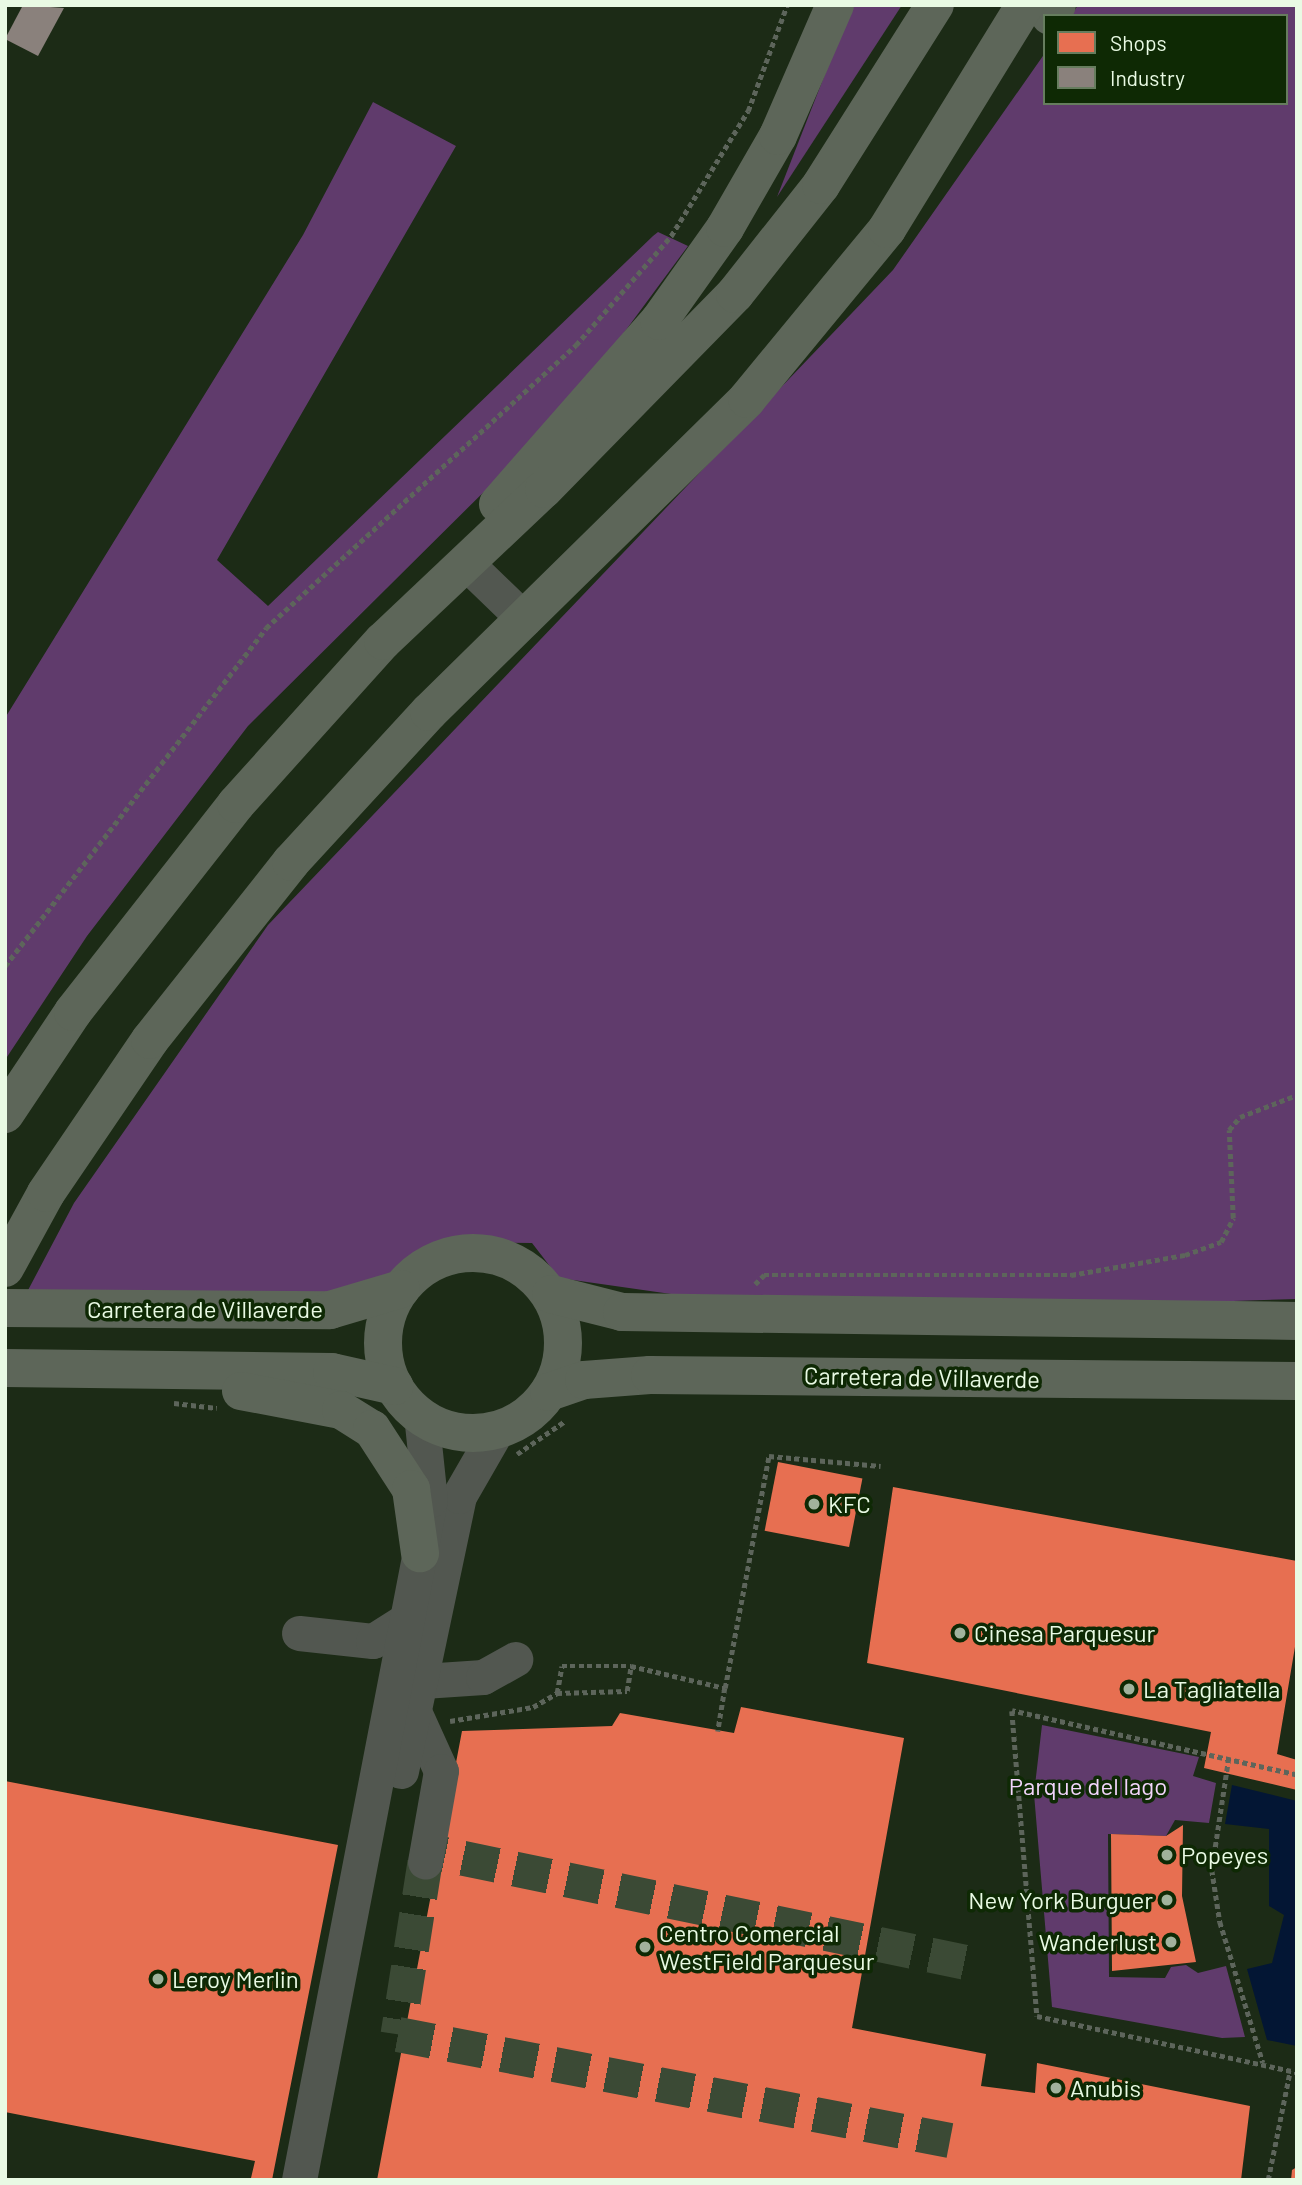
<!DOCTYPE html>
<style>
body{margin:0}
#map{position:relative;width:1302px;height:2185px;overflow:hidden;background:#1c2b16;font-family:Barlow,sans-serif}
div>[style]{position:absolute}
.green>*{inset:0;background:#603b6c}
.water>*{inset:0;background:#031634}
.shops>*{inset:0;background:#e76f51;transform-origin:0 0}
.industry>*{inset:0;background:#8a817c}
.minor-tunnel>*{height:35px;margin-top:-17.5px;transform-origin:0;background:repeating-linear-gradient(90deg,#3b4a35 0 35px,transparent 0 53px)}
.path>*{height:4.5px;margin-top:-2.25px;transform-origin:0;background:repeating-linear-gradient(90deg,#5d655b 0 5px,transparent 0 8.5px)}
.minor>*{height:35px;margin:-17.5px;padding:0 17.5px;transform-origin:17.5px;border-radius:17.5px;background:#525750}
.highway>*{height:38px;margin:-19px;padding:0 19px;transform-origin:19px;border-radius:19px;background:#5d6659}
.highway>.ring{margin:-19px;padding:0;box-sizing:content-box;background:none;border:38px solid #5d6659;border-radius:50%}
.dots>*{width:19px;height:19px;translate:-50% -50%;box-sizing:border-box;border:4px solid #0e2904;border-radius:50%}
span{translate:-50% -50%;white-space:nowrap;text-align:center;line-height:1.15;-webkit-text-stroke:7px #0e2904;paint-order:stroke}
.street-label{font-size:24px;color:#e9fae4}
.poi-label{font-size:24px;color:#e9fae4}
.left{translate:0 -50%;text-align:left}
.right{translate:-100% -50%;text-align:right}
.park-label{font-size:24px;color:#f3d5fc}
.frame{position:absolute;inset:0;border:7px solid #e9fae4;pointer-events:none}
.legend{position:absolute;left:1043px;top:14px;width:245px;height:91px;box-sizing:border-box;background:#0e2904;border:2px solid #667d5e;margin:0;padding:9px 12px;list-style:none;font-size:21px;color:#e9fae4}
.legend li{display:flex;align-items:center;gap:14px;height:35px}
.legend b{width:35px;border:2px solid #667d5e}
</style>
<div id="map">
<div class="green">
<i style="clip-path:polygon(852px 5px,902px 5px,777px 197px)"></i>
<i style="clip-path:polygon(1078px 5px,1297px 5px,1297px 1299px,1046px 1307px,678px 1295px,559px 1278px,532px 1243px,457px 1242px,390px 1277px,323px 1295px,26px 1294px,74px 1203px,268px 925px,893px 270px,1045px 53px,1045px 103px,1286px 103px,1286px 16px,1071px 16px)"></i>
<i style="clip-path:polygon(373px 102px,456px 146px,217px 560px,268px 606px,653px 236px,658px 232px,688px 246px,606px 357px,519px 457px,248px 726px,87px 936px,5px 1060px,5px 718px,303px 235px)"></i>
<i style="clip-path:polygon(1042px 1725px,1199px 1757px,1193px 1776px,1216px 1783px,1209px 1823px,1175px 1820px,1166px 1836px,1108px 1834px,1109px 1977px,1165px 1978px,1171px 1967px,1186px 1965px,1198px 1973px,1226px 1966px,1245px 2037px,1222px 2038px,1052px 2007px,1034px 1794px)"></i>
</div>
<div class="water">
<i style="clip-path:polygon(1232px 1785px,1297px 1801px,1297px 2046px,1267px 2040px,1247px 1969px,1272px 1963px,1284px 1915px,1269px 1906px,1269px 1829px,1225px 1824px)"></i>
</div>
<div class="shops">
<i style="left:778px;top:1462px;width:86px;height:70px;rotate:11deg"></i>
<i style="clip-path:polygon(893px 1487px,1297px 1561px,1297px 1635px,1277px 1754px,1297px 1760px,1297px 1790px,1204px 1768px,1211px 1732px,867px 1663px)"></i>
<i style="clip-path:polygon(741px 1707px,904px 1738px,852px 2028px,986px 2054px,981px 2086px,1035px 2093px,1037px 2063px,1250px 2106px,1241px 2180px,377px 2180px,462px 1731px,612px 1726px,620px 1713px,734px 1733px)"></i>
<i style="clip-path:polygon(5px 1781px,338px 1845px,272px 2180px,251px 2178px,255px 2161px,5px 2112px)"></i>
<i style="clip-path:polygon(1183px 1825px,1182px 1896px,1196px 1962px,1112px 1971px,1111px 1834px,1166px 1836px)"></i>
<i style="clip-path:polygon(1297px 2167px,1297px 2180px,1291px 2180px,1292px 2170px)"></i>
</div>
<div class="industry">
<i style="clip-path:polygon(23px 5px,64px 8px,38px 56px,5px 39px)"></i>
</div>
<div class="minor-tunnel">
<i style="left:411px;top:1847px;width:582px;rotate:11.7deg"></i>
<i style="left:425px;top:1862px;width:174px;rotate:98.9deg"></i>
<i style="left:398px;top:2034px;width:562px;rotate:10.87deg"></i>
</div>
<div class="path">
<i style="left:5px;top:966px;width:427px;rotate:-52.3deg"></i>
<i style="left:266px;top:628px;width:420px;rotate:-42.4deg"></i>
<i style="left:576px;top:345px;width:145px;rotate:-48.9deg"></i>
<i style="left:671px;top:236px;width:147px;rotate:-58.4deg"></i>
<i style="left:748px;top:111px;width:113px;rotate:-69.8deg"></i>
<i style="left:755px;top:1284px;width:13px;rotate:-45deg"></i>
<i style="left:764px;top:1275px;width:307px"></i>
<i style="left:1071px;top:1275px;width:116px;rotate:-10deg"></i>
<i style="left:1185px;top:1255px;width:38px;rotate:-20deg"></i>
<i style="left:1221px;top:1242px;width:27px;rotate:-63deg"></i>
<i style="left:1233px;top:1218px;width:88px;rotate:-92.6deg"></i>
<i style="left:1229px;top:1130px;width:17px;rotate:-50deg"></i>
<i style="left:1240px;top:1117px;width:61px;rotate:-21.1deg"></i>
<i style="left:174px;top:1403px;width:43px;rotate:6.6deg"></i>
<i style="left:517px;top:1454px;width:58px;rotate:-34.5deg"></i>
<i style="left:725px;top:1688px;width:236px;rotate:-79.3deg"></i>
<i style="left:769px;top:1456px;width:112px;rotate:5.1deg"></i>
<i style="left:557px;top:1693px;width:70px;rotate:-1.6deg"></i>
<i style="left:627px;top:1691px;width:25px;rotate:-81deg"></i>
<i style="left:450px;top:1721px;width:84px;rotate:-9.6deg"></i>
<i style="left:533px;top:1707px;width:28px;rotate:-30deg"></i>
<i style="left:557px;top:1693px;width:27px;rotate:-80deg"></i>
<i style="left:562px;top:1666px;width:69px"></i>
<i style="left:631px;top:1666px;width:97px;rotate:13.2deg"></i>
<i style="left:725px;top:1688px;width:44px;rotate:99.2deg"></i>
<i style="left:1229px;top:1758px;width:113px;rotate:98.6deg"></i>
<i style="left:1212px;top:1870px;width:53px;rotate:81.3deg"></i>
<i style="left:1220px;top:1922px;width:147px;rotate:73deg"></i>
<i style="left:1297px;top:1775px;width:292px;rotate:-167.3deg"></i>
<i style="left:1012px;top:1711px;width:306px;rotate:85.3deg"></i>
<i style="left:1037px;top:2016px;width:266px;rotate:12.2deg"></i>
<i style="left:1268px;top:2180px;width:111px;rotate:-78.6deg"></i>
</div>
<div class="minor">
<i style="left:466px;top:563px;width:81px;rotate:44deg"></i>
<i style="left:299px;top:1633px;width:74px;rotate:6.2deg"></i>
<i style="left:373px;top:1641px;width:41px;rotate:-32.2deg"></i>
<i style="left:423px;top:1681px;width:60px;rotate:-3.8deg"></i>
<i style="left:483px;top:1677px;width:37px;rotate:-29deg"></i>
<i style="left:416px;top:1716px;width:60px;rotate:65.6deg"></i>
<i style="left:441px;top:1771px;width:92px;rotate:100deg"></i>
<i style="left:401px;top:1771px;width:281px;rotate:-78.1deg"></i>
<i style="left:459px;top:1496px;width:76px;rotate:-60.1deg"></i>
<i style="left:299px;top:2180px;width:693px;rotate:-79.1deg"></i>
<i style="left:430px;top:1500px;width:85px;rotate:-96deg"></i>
</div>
<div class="highway">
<i style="left:1050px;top:16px;width:13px;rotate:-58deg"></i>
<i style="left:498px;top:504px;width:244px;rotate:-48.7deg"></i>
<i style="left:659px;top:321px;width:114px;rotate:-54.6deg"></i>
<i style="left:725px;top:228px;width:106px;rotate:-60.1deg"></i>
<i style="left:778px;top:136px;width:143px;rotate:-66.5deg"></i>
<i style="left:5px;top:1114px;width:123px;rotate:-56.3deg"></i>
<i style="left:73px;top:1012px;width:264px;rotate:-51.9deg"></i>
<i style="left:236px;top:804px;width:219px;rotate:-48deg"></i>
<i style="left:383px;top:641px;width:221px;rotate:-43.4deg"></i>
<i style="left:544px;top:489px;width:273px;rotate:-45.6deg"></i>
<i style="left:735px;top:294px;width:139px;rotate:-51.7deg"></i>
<i style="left:821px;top:185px;width:213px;rotate:-57.7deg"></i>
<i class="ring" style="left:383px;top:1253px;width:142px;height:142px"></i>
<i style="left:5px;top:1268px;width:85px;rotate:-61.3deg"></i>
<i style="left:46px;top:1193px;width:185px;rotate:-55.8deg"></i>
<i style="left:150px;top:1040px;width:227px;rotate:-51.6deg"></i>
<i style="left:291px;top:862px;width:204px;rotate:-47.4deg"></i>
<i style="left:429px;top:712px;width:446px;rotate:-44.5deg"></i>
<i style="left:747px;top:399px;width:220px;rotate:-50.5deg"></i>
<i style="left:887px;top:229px;width:263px;rotate:-58.4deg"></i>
<i style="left:551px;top:1294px;width:73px;rotate:14.2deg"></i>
<i style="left:622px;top:1312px;width:675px;rotate:0.76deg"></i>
<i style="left:5px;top:1308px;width:325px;rotate:0.4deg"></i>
<i style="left:330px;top:1310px;width:74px;rotate:-16.5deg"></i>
<i style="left:5px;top:1368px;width:327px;rotate:0.7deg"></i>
<i style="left:332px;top:1372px;width:64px;rotate:12.7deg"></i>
<i style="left:241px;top:1391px;width:102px;rotate:10.8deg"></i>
<i style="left:341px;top:1410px;width:36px;rotate:32deg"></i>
<i style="left:372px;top:1429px;width:72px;rotate:57deg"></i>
<i style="left:411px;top:1489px;width:65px;rotate:82deg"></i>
<i style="left:549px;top:1392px;width:37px;rotate:-19deg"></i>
<i style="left:584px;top:1380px;width:66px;rotate:-4.3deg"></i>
<i style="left:650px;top:1375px;width:647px;rotate:0.53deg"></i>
</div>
<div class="dots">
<i style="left:814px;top:1504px;background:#a1b29c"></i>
<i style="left:960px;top:1633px;background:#a1b29c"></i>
<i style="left:1129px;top:1689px;background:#a1b29c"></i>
<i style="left:1167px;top:1855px;background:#a1b29c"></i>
<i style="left:1167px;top:1900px;background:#a1b29c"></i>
<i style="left:1171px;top:1942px;background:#a1b29c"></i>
<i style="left:645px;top:1947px;background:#a1b29c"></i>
<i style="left:158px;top:1979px;background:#a1b29c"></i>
<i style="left:1056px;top:2088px;background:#a1b29c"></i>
</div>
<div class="street-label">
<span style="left:205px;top:1309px">Carretera de Villaverde</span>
<span style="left:922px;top:1377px;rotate:1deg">Carretera de Villaverde</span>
</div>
<div class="poi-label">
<span class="left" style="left:828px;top:1504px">KFC</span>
<span class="left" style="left:974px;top:1633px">Cinesa Parquesur</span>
<span class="left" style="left:1143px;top:1689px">La Tagliatella</span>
<span class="left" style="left:1181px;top:1855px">Popeyes</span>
<span class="right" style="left:1153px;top:1900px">New York Burguer</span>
<span class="left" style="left:659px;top:1947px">Centro Comercial<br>WestField Parquesur</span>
<span class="right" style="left:1157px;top:1942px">Wanderlust</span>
<span class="left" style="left:172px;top:1979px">Leroy Merlin</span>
<span class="left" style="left:1070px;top:2088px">Anubis</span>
</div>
<div class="park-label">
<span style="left:1088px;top:1786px">Parque del lago</span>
</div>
<div class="frame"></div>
<ul class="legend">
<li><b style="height:19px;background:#e76f51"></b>Shops</li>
<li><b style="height:19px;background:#8a817c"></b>Industry</li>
</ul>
</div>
